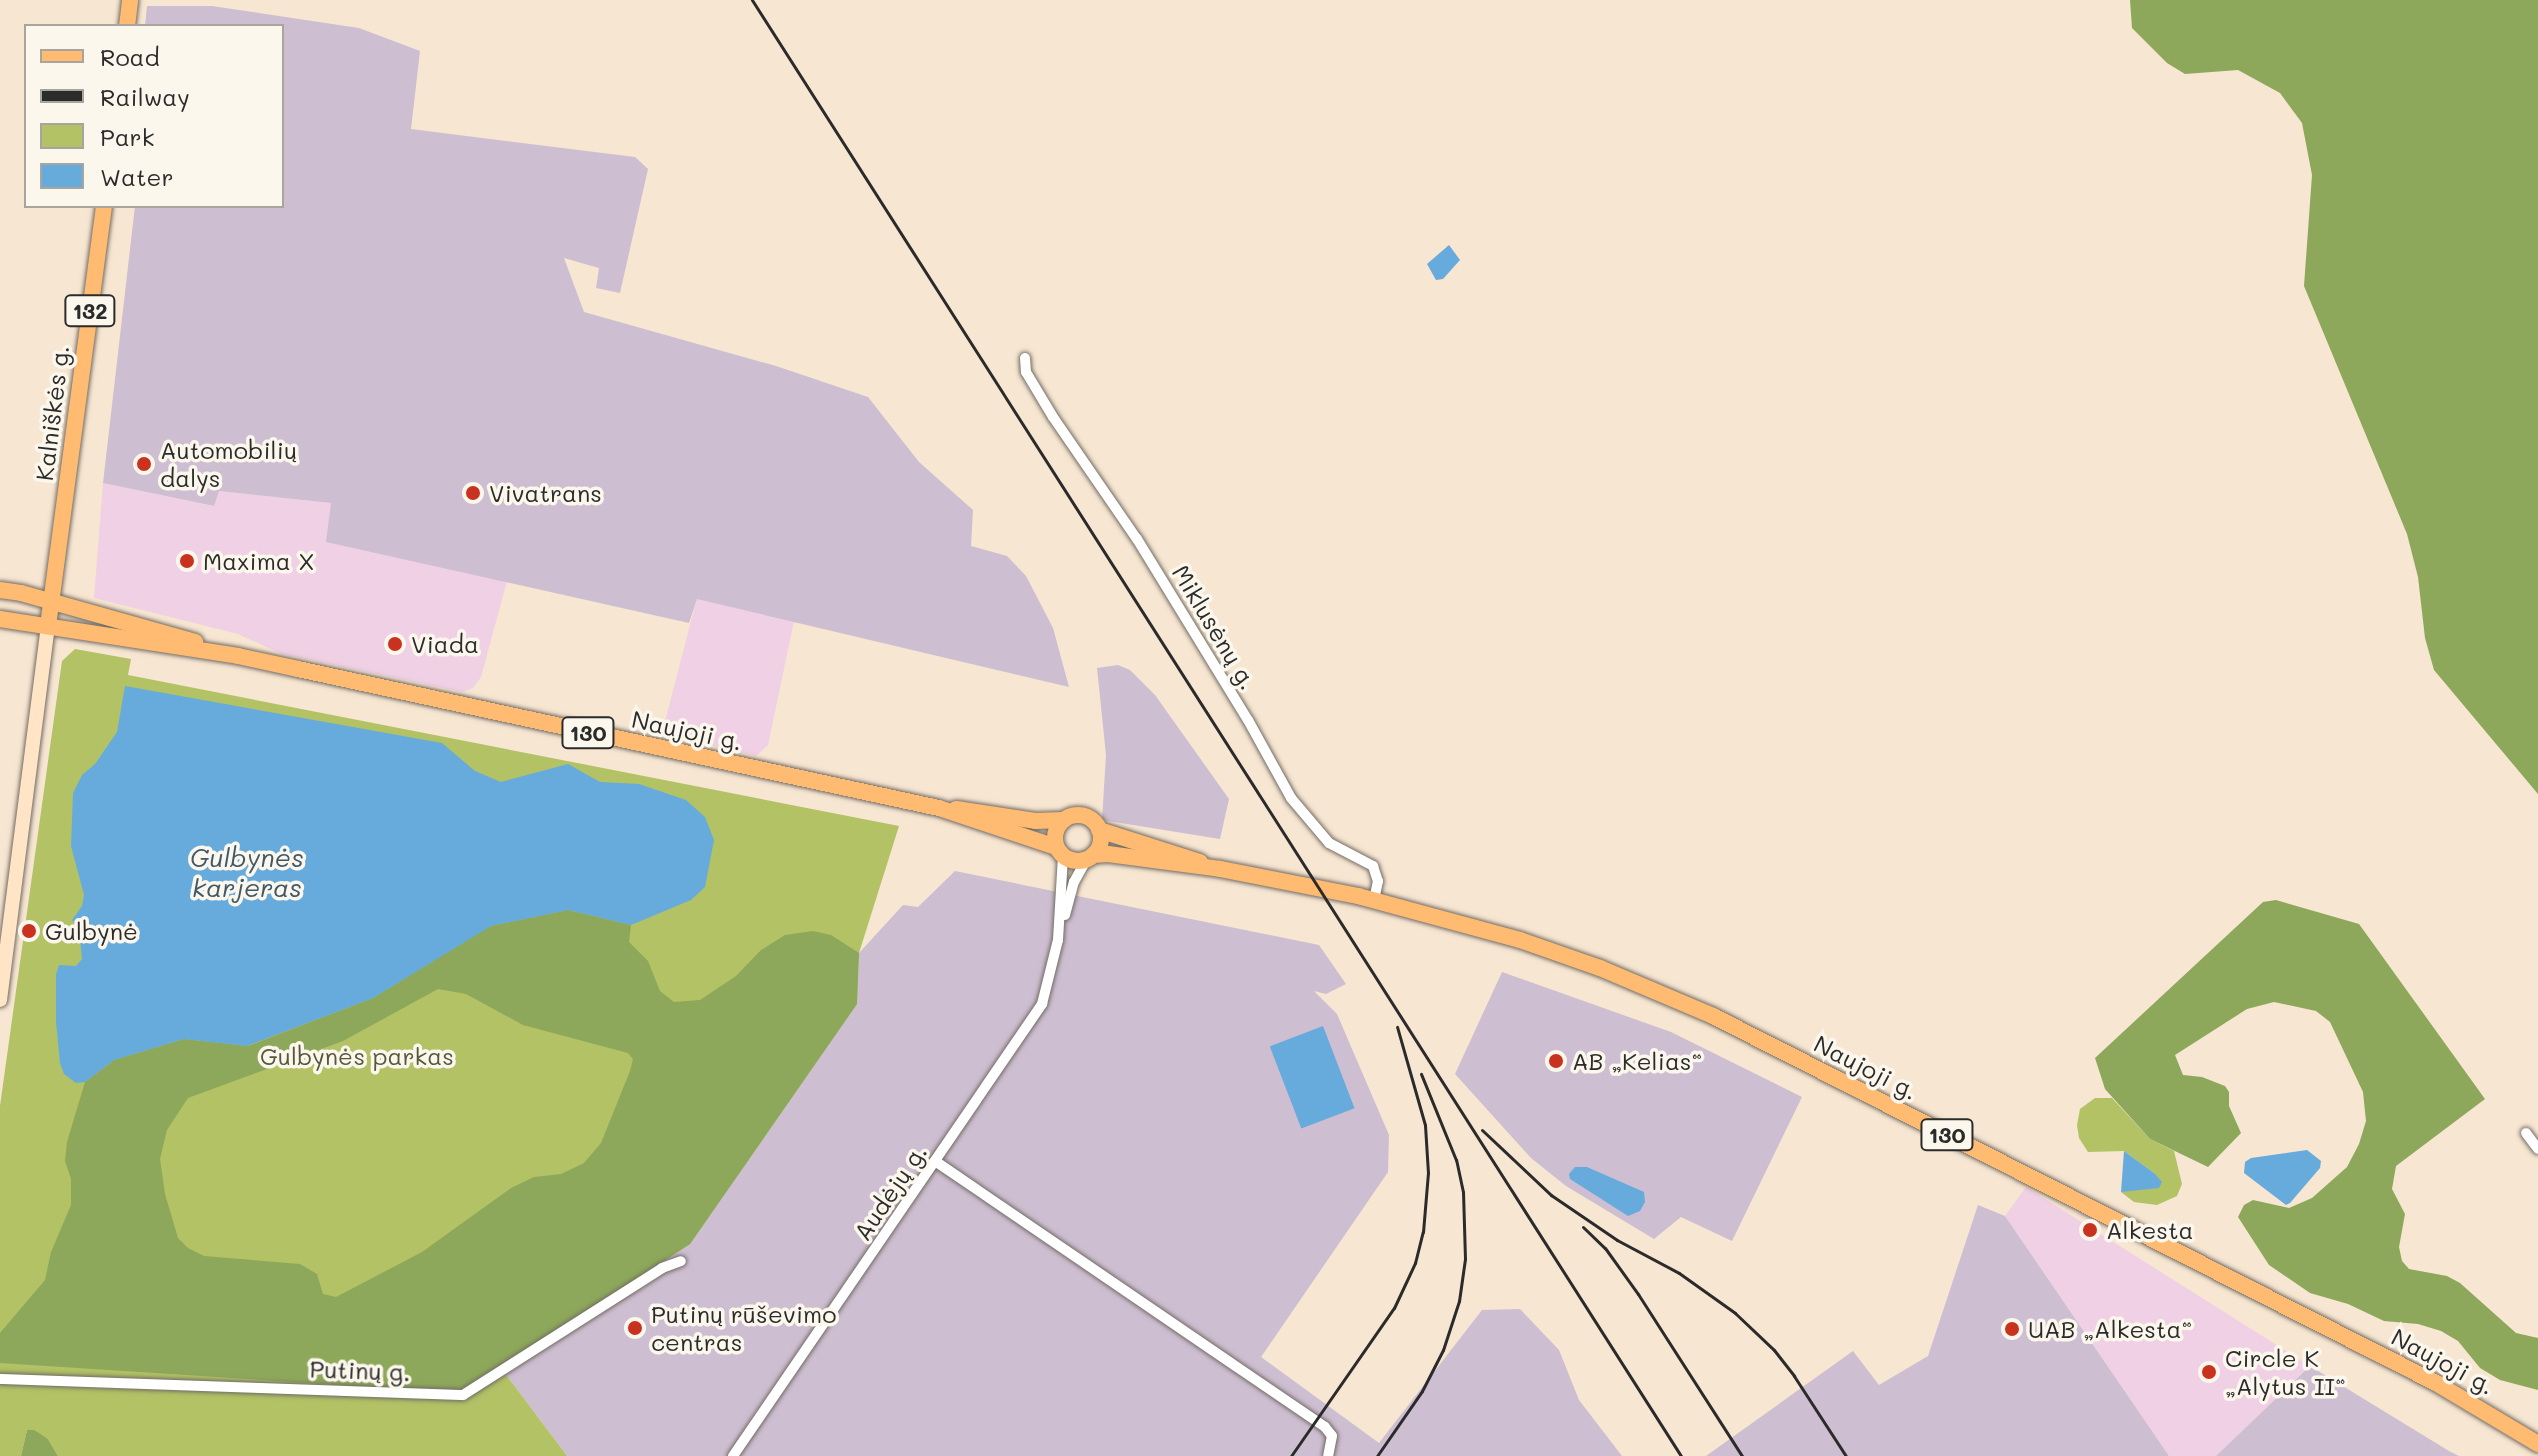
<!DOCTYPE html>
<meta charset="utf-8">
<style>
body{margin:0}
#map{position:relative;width:2538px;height:1456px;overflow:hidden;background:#f7e6d1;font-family:Mali,sans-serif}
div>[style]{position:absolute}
.built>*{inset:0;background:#f0d0e4}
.industrial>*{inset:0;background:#cebed1}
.green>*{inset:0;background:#b2c265}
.forest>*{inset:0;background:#8da85a}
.water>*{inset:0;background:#67abdc;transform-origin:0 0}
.roads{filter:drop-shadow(0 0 2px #726c65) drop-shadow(0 0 2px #726c65)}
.street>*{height:10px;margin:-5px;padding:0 5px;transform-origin:5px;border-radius:5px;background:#fff}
.secondary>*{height:14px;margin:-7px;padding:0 7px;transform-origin:7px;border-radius:7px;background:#ffe4c6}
.primary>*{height:16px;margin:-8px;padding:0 8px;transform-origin:8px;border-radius:8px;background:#ffbb71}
.primary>.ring{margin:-8px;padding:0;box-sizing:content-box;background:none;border:16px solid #ffbb71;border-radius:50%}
.rail>*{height:3px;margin:-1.5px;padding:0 1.5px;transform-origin:1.5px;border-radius:1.5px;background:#2b2b2b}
.dots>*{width:22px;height:22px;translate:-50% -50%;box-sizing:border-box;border:4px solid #fbf7ec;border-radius:50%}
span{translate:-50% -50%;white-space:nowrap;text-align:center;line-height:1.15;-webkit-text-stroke:7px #fbf7ec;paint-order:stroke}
.shield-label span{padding:2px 6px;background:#fbf7ec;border:2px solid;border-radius:6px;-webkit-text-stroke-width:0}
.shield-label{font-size:22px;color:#2b2b2b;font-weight:700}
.street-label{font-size:24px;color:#2b2b2b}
.poi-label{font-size:24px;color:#2b2b2b}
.left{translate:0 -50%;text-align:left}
.park-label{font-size:24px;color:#54583c}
.water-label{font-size:26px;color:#405869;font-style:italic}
.legend{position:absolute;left:24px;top:24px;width:260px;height:184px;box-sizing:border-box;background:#fbf7ec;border:2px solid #a8a59f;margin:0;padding:10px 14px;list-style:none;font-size:24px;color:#2b2b2b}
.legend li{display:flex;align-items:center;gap:16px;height:40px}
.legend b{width:40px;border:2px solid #a8a59f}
</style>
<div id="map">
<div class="built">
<i style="clip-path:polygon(103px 483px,213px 506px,218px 491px,332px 503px,327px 542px,507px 581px,481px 677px,473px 688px,462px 692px,282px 654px,238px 634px,94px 598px)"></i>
<i style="clip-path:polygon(697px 598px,794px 621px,768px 745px,756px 756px,662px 733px)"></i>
<i style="clip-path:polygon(2026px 1187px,2310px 1366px,2216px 1456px,2169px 1456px,2005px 1216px)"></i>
</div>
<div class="industrial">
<i style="clip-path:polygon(147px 6px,212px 6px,359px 28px,420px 51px,411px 129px,635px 157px,648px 169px,620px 293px,596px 288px,599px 268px,564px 258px,584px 312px,776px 366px,868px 397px,919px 462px,973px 510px,971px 546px,1007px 556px,1026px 576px,1053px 628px,1069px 687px,697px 599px,689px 623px,326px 542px,331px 503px,219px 491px,214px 506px,103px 483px,135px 206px,282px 206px,282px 26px,145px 26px)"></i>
<i style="clip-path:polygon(1118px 665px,1130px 670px,1155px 695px,1229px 799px,1220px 839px,1102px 820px,1106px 755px,1097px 668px)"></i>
<i style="clip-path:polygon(955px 871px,1319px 945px,1346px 984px,1326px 994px,1314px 991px,1337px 1014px,1389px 1135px,1388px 1172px,1261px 1357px,1379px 1443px,1482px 1310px,1520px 1309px,1559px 1350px,1579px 1400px,1622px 1456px,567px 1456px,501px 1368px,857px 1004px,859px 953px,903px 905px,918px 907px)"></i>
<i style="clip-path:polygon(1502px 972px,1671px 1032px,1802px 1097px,1732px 1241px,1681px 1217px,1654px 1239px,1566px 1186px,1531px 1158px,1455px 1074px)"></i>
<i style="clip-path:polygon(1978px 1205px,2005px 1216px,2169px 1456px,1706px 1456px,1853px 1351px,1879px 1385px,1928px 1356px)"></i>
<i style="clip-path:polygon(2310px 1366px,2449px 1451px,2459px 1456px,2216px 1456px)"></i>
</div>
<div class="green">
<i style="clip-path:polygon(75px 649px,131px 659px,128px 675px,899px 826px,859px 953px,857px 1004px,690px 1244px,501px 1368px,567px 1456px,58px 1456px,48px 1439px,27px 1430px,21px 1456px,0 1456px,0 1106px,62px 661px)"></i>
<i style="clip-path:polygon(2095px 1098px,2112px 1098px,2150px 1139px,2174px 1151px,2182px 1184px,2177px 1196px,2157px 1205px,2134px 1202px,2121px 1192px,2154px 1173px,2124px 1151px,2088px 1152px,2079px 1138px,2077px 1125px,2080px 1109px)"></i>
</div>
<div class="forest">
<i style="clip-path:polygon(2130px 0,2538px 0,2538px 794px,2434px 670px,2425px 638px,2418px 577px,2407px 534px,2304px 286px,2312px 175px,2302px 123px,2280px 93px,2238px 70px,2185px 74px,2167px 63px,2132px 28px)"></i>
<i style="clip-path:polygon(2276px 900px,2359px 924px,2485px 1099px,2396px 1166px,2392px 1189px,2405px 1214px,2399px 1247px,2402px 1261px,2409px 1269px,2447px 1276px,2460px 1283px,2516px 1333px,2538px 1338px,2538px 1390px,2500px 1380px,2480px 1368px,2458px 1341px,2441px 1331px,2418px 1324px,2384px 1321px,2348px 1304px,2310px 1293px,2269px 1265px,2238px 1217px,2244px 1205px,2253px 1200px,2289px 1208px,2312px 1198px,2347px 1167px,2359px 1144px,2366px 1121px,2363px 1092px,2330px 1022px,2316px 1011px,2274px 1002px,2247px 1009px,2175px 1055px,2183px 1075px,2202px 1077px,2225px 1086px,2229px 1092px,2229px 1106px,2241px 1133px,2208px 1167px,2150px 1139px,2105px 1089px,2095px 1058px,2263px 902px)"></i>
<i style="clip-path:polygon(evenodd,568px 910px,631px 925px,629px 942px,648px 961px,660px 991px,674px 1002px,700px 1000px,736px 976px,761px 950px,785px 935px,813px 931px,831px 935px,859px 953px,857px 1004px,690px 1244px,462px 1393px,0 1363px,0 1333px,45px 1280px,51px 1252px,71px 1205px,71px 1179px,65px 1161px,67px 1142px,85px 1082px,114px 1060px,184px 1039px,248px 1046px,373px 998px,490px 926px,568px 910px,438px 989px,466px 994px,523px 1025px,628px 1053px,633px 1059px,630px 1071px,601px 1143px,584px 1163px,561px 1174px,534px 1177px,511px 1188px,422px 1252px,336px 1297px,323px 1294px,317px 1274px,300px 1264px,204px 1256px,188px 1248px,178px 1238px,165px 1194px,160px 1159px,167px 1130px,188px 1098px,343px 1041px,438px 989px)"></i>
<i style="clip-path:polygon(27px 1430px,34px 1430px,48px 1439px,58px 1456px,21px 1456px)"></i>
</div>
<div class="water">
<i style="clip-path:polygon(1449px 245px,1460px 260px,1443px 279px,1436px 280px,1427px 264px)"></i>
<i style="clip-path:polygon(125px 686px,442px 743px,475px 771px,501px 782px,568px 764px,600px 782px,639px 784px,686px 800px,705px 817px,714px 840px,705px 887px,691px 900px,631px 925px,568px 910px,491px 926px,373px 998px,247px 1046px,184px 1039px,114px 1060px,85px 1082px,76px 1083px,64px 1074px,60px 1063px,56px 1022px,56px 974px,59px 965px,76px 966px,82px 959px,79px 929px,72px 920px,82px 906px,84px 895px,71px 846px,73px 793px,82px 775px,95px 764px,117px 732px)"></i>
<i style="left:1323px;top:1026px;width:88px;height:57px;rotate:69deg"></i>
<i style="clip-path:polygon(2307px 1150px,2321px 1161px,2320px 1168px,2290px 1203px,2286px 1205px,2244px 1173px,2245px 1162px,2251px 1158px)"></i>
<i style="clip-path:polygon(2124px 1151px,2154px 1173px,2162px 1182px,2159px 1188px,2121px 1192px)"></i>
<i style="clip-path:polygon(1575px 1167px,1587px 1167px,1644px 1192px,1645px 1202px,1640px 1211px,1628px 1216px,1570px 1179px,1569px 1174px)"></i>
</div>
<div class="roads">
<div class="street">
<i style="left:1025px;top:358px;width:14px;rotate:86deg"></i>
<i style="left:1026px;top:372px;width:52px;rotate:59deg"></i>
<i style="left:1053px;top:417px;width:148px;rotate:55.5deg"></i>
<i style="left:1137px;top:539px;width:212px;rotate:58.5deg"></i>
<i style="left:1248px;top:720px;width:89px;rotate:61.1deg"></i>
<i style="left:1291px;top:798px;width:59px;rotate:49.8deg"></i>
<i style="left:1329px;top:843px;width:50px;rotate:27.6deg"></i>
<i style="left:1373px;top:866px;width:16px;rotate:72deg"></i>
<i style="left:1378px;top:881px;width:19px;rotate:102deg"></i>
<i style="left:1065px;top:915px;width:34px;rotate:-75deg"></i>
<i style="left:1074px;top:882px;width:26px;rotate:-61deg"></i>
<i style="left:2526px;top:1133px;width:20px;rotate:53deg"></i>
<i style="left:935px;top:1161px;width:472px;rotate:34.3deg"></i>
<i style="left:1325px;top:1427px;width:11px;rotate:52deg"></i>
<i style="left:1332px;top:1436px;width:20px;rotate:101deg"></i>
<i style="left:0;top:1379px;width:463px;rotate:2deg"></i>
<i style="left:463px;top:1395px;width:236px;rotate:-32.5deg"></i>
<i style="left:662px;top:1268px;width:20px;rotate:-20deg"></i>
<i style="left:733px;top:1456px;width:548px;rotate:-55.64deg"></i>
<i style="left:1042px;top:1004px;width:66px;rotate:-76deg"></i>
<i style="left:1058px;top:940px;width:84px;rotate:-86.6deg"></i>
</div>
<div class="secondary">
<i style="left:0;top:1000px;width:377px;rotate:-82.7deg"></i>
</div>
<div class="primary">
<i style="left:127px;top:26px;width:26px;rotate:-83deg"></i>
<i style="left:0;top:590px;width:21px;rotate:8deg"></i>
<i style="left:21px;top:593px;width:181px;rotate:15.7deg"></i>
<i style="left:0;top:619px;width:241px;rotate:8.8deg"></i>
<i style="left:238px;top:656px;width:61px;rotate:12.2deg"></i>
<i style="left:298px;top:669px;width:656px;rotate:12.24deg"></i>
<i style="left:939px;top:808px;width:123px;rotate:18.4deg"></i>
<i style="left:48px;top:626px;width:424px;rotate:-82.4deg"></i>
<i style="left:956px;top:809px;width:80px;rotate:8.6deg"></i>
<i style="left:1035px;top:821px;width:28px;rotate:-2deg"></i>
<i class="ring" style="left:1055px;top:815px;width:30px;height:30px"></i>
<i style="left:1099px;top:830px;width:106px;rotate:17.6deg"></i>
<i style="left:1093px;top:855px;width:15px;rotate:-4deg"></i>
<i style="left:1108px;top:854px;width:113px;rotate:7.6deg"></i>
<i style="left:1220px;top:869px;width:141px;rotate:11.1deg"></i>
<i style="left:1358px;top:896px;width:168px;rotate:15.2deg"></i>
<i style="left:1520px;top:940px;width:85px;rotate:19.3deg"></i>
<i style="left:1600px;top:968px;width:123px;rotate:23deg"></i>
<i style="left:1713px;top:1016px;width:811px;rotate:26.91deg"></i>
<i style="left:2436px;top:1383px;width:119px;rotate:30.9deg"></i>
</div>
</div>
<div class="rail">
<i style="left:752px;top:0;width:1727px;rotate:57.46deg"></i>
<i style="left:1482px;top:1130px;width:95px;rotate:43.3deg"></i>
<i style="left:1551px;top:1195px;width:80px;rotate:34.3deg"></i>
<i style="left:1617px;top:1240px;width:70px;rotate:28deg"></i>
<i style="left:1679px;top:1273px;width:69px;rotate:35.5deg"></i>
<i style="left:1735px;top:1313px;width:54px;rotate:43.5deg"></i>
<i style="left:1774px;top:1350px;width:33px;rotate:52deg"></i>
<i style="left:1794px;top:1376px;width:95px;rotate:57deg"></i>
<i style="left:1583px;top:1227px;width:30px;rotate:44deg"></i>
<i style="left:1605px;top:1248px;width:57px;rotate:54.3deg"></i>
<i style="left:1638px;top:1294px;width:193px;rotate:57.3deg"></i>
<i style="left:1291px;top:1456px;width:180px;rotate:-55.2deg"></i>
<i style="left:1394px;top:1308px;width:50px;rotate:-65deg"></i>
<i style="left:1415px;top:1263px;width:32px;rotate:-76deg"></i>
<i style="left:1423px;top:1232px;width:59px;rotate:-85.2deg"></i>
<i style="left:1428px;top:1173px;width:48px;rotate:-93.6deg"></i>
<i style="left:1425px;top:1125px;width:102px;rotate:-105.9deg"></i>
<i style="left:1377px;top:1456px;width:79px;rotate:-55.3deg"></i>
<i style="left:1422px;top:1391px;width:46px;rotate:-62.9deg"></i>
<i style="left:1443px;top:1350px;width:52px;rotate:-71.9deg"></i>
<i style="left:1459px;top:1301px;width:42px;rotate:-81.9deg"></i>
<i style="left:1465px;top:1259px;width:67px;rotate:-91.7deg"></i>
<i style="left:1463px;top:1192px;width:33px;rotate:-102deg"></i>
<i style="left:1456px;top:1160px;width:93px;rotate:-112.1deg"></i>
</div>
<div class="dots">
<i style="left:144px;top:464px;background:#c8321e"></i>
<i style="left:473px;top:493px;background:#c8321e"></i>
<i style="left:187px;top:561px;background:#c8321e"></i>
<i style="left:395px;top:644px;background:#c8321e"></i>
<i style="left:29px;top:931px;background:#c8321e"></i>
<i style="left:1556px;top:1061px;background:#c8321e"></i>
<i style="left:2090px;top:1230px;background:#c8321e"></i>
<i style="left:635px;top:1328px;background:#c8321e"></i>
<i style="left:2012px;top:1329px;background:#c8321e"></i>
<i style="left:2209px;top:1372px;background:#c8321e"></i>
</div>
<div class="shield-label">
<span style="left:90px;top:311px">132</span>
<span style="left:588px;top:733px">130</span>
<span style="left:1947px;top:1135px">130</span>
</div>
<div class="street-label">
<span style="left:52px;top:413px;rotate:-83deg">Kalniškės g.</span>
<span style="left:1215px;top:627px;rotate:59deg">Miklusėnų g.</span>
<span style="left:687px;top:730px;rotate:12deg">Naujoji g.</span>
<span style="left:1866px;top:1067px;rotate:27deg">Naujoji g.</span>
<span style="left:890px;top:1192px;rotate:-56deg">Audėjų g.</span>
<span style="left:2443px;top:1361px;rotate:28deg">Naujoji g.</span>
<span style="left:360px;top:1370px;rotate:2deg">Putinų g.</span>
</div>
<div class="poi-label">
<span class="left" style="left:160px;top:464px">Automobilių<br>dalys</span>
<span class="left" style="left:489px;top:493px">Vivatrans</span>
<span class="left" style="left:203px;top:561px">Maxima X</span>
<span class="left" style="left:411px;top:644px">Viada</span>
<span class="left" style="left:45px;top:931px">Gulbynė</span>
<span class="left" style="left:1572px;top:1061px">AB „Kelias“</span>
<span class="left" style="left:2106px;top:1230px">Alkesta</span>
<span class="left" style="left:651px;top:1328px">Putinų rūševimo<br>centras</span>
<span class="left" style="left:2028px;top:1329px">UAB „Alkesta“</span>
<span class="left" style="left:2225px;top:1372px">Circle K<br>„Alytus II“</span>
</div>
<div class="park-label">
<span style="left:357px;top:1056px">Gulbynės parkas</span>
</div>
<div class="water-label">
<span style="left:247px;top:873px">Gulbynės<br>karjeras</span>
</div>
<ul class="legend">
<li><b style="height:10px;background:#ffbb71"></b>Road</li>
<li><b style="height:10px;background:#2b2b2b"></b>Railway</li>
<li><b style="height:22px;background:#b2c265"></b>Park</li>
<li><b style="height:22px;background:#67abdc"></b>Water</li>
</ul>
</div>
